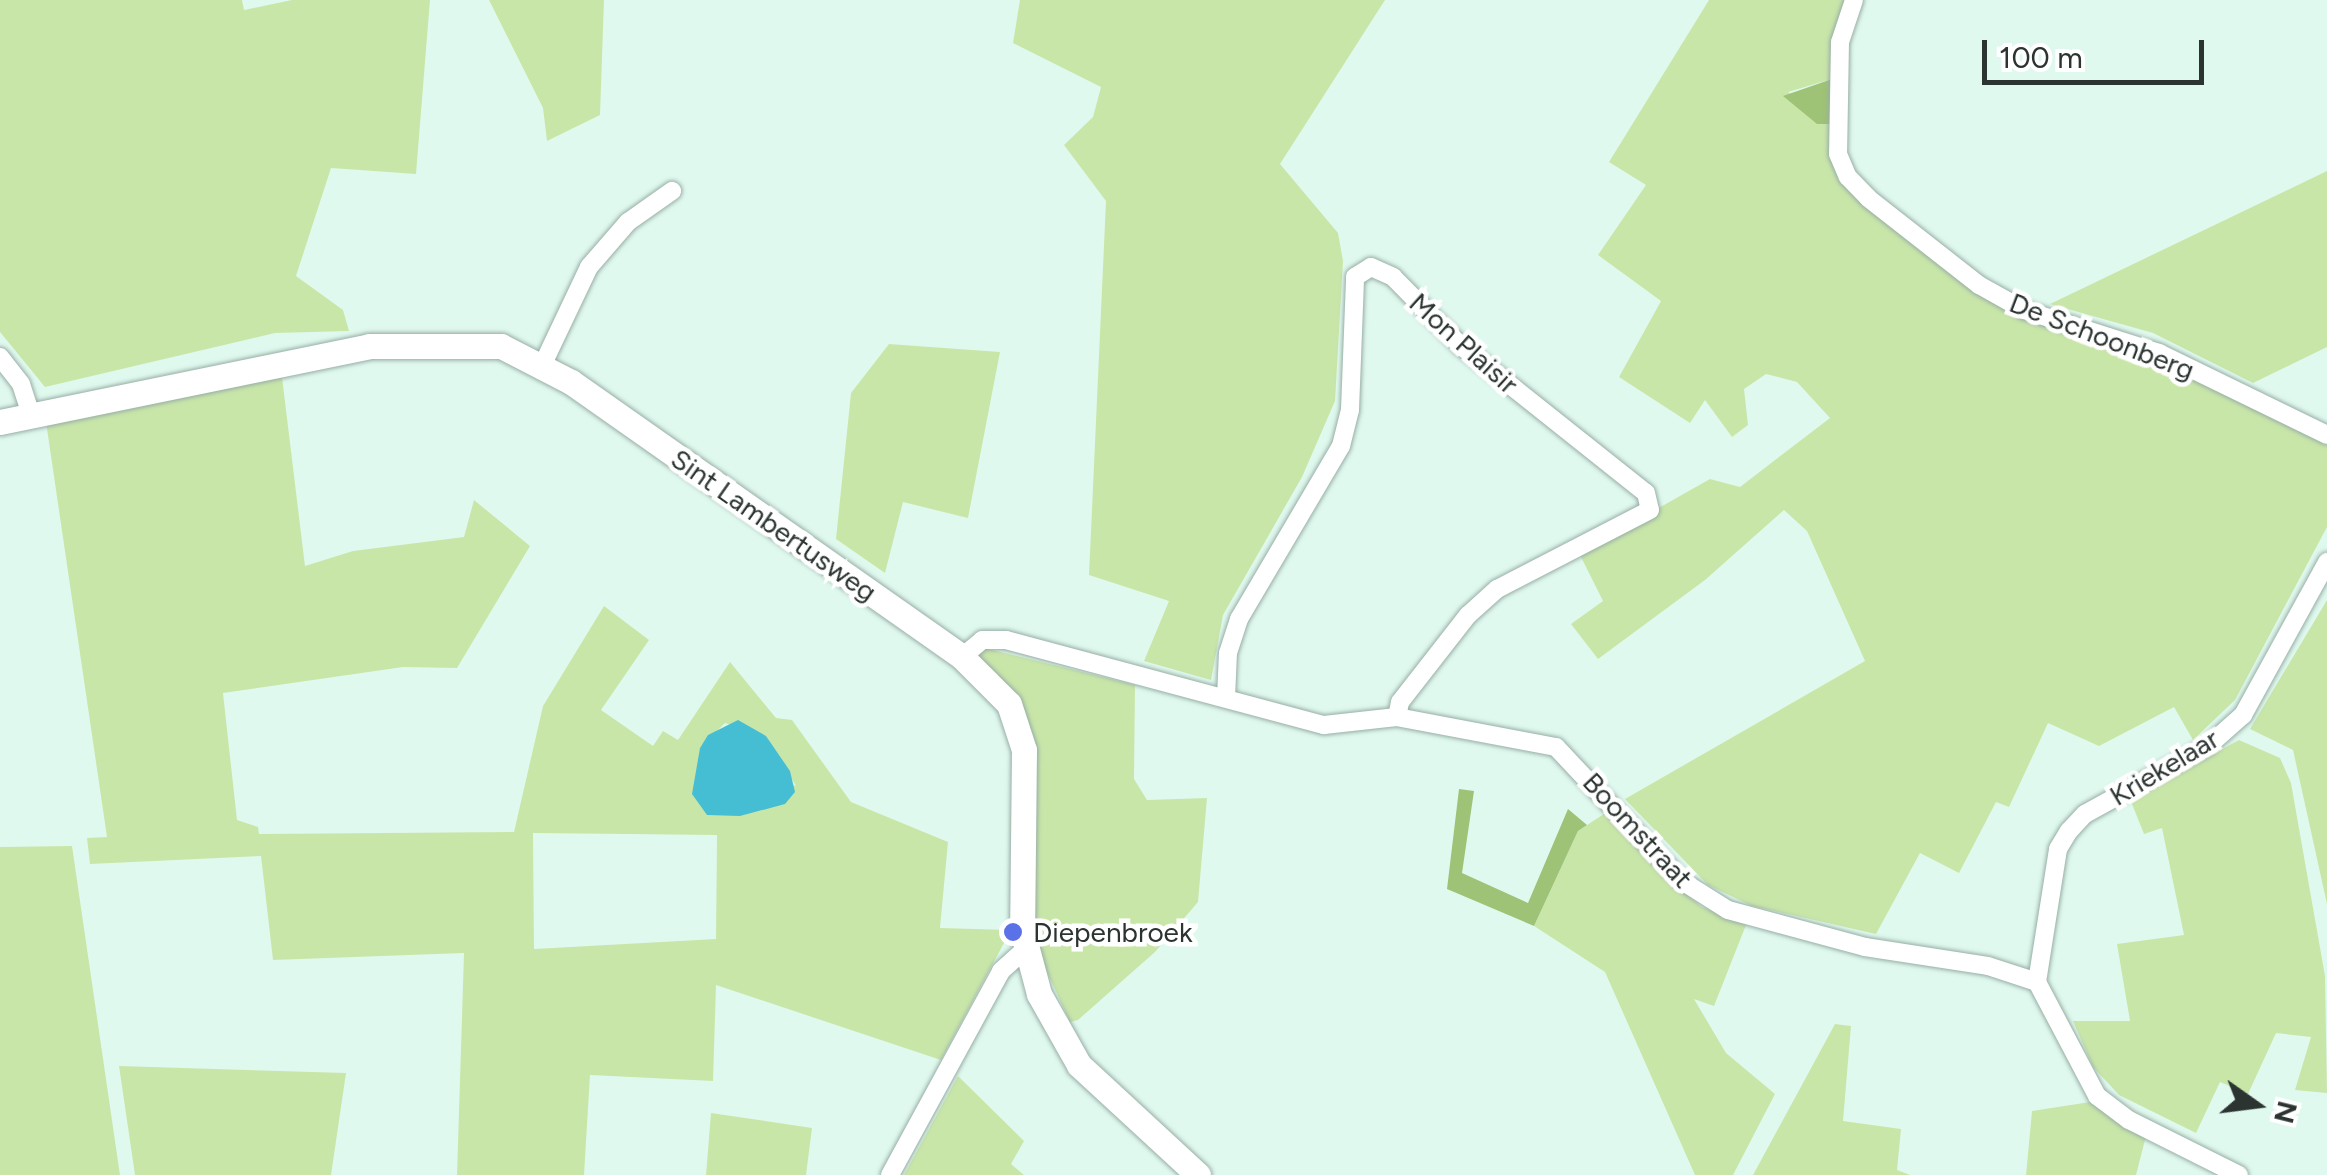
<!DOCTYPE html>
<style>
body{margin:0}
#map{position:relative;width:2327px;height:1175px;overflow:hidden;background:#e0f9ef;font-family:Figtree,sans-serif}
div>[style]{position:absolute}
.green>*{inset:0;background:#c9e6a9}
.forest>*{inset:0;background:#9ec276}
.water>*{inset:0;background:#45bed3}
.roads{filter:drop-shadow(0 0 2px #97aea5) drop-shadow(0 0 2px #97aea5)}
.street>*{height:18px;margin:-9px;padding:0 9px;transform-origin:9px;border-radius:9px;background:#fff}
.secondary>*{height:25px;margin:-12.5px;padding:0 12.5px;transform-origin:12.5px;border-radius:12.5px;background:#fff}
.dots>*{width:28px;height:28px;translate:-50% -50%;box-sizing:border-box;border:5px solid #fff;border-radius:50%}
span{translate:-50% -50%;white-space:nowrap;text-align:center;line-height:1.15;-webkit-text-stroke:9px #fff;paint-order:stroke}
.street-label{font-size:28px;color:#2b3431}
.poi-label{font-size:28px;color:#2b3431}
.left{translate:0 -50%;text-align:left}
.north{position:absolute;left:2207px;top:1055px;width:100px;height:100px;-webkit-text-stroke:8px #fff;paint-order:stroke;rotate:104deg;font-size:28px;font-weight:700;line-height:40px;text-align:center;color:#2b3431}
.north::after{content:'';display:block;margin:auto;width:35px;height:45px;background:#2b3431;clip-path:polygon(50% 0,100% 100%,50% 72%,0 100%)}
.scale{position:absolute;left:1982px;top:40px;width:222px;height:45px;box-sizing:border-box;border:5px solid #2b3431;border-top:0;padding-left:12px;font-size:30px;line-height:35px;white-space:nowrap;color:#2b3431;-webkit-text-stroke:8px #fff;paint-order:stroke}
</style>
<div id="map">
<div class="green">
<i style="clip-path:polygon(0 0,242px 0,244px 10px,292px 0,430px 0,416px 174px,331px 168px,296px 276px,343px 310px,349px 331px,275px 333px,45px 387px,0 332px)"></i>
<i style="clip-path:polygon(489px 0,604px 0,600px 115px,547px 141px,543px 108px)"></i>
<i style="clip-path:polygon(1020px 0,1385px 0,1280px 164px,1338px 233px,1343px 261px,1335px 401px,1302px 477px,1223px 615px,1211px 680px,1144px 661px,1169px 601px,1089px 575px,1106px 201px,1064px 145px,1093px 117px,1101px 87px,1013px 43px)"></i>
<i style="clip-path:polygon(1709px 0,1848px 0,1832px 79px,1788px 92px,1832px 124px,1845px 175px,1959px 275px,2149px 353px,2327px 443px,2327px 527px,2235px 700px,2193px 740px,2174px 707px,2099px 746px,2048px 723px,2009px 807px,1996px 802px,1959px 873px,1920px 853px,1876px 934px,1752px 906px,1708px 885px,1625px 799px,1865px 661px,1807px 531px,1784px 510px,1705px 580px,1598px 659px,1571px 624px,1603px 601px,1579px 553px,1710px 479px,1740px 487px,1830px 418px,1797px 382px,1766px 374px,1744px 389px,1748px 425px,1732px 437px,1705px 400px,1690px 423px,1619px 377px,1661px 301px,1598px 255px,1646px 185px,1609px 162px)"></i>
<i style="clip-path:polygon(2327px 171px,2327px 347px,2253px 383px,2153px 333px,2050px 304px)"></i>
<i style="clip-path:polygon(889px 344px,1000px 352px,968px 518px,903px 502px,885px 573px,836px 539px,851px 393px)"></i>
<i style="clip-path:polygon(evenodd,282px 377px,305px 566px,353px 551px,464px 537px,474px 500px,530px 546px,457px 668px,403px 667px,223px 693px,237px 820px,258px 827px,259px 834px,514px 832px,543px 706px,604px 606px,649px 640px,601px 710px,653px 746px,663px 731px,678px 740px,730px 662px,776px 718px,792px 720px,851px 802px,948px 842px,940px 928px,1011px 930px,941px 1060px,716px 985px,713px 1081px,590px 1075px,584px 1175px,457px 1175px,464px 953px,273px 960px,261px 856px,90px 864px,87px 838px,107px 837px,46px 422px,282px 377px,725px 723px,766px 736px,796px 786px,700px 748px,725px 723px,282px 377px,533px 833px,717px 835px,716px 939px,534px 949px,533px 833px)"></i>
<i style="clip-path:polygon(2327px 600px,2327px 904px,2293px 750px,2250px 729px)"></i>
<i style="clip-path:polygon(980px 647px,1135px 685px,1134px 779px,1147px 800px,1207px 798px,1198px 902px,1155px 952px,1078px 1020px,1070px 1022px,1036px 948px,1028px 720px,997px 673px,973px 654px)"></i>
<i style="clip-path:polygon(2239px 740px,2280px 758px,2291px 783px,2325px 976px,2327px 1093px,2295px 1090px,2311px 1037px,2276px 1033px,2248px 1094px,2220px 1082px,2196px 1133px,2119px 1095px,2093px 1067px,2073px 1021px,2130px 1021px,2117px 944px,2184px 935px,2162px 828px,2144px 834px,2130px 799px)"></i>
<i style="clip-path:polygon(1610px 810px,1672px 883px,1702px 907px,1746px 925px,1714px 1006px,1694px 999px,1726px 1053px,1775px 1094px,1733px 1175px,1695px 1175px,1605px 972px,1534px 926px,1578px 831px)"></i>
<i style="clip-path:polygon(72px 846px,120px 1175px,0 1175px,0 847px)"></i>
<i style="clip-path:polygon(1835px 1024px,1851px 1026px,1843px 1121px,1901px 1129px,1897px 1170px,1910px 1175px,1753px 1175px)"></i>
<i style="clip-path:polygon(119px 1066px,346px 1073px,331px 1175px,135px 1175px)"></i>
<i style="clip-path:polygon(958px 1076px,1024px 1141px,1011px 1164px,1024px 1175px,904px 1175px)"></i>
<i style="clip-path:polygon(2090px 1102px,2146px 1136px,2136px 1175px,2026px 1175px,2032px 1111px)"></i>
<i style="clip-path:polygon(711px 1113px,812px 1128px,806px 1175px,706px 1175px)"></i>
</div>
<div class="forest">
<i style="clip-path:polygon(1832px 79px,1832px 124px,1817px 124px,1783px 96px)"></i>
<i style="clip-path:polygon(1459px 789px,1474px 791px,1462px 873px,1528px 903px,1568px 809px,1587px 825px,1578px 831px,1534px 926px,1447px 889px)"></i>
</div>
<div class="water">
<i style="clip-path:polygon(738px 720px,766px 736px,790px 771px,795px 792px,785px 804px,740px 816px,707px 815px,692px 794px,700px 748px,708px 735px)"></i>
</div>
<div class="roads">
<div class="street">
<i style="left:1854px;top:0;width:44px;rotate:108.4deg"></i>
<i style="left:1840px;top:42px;width:112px;rotate:91deg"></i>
<i style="left:1838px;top:154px;width:25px;rotate:67deg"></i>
<i style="left:1848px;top:177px;width:29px;rotate:46deg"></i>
<i style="left:1868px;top:198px;width:141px;rotate:38.1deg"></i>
<i style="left:1979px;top:285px;width:51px;rotate:29.1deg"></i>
<i style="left:2024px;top:310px;width:142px;rotate:17.7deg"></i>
<i style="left:2159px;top:353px;width:187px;rotate:26deg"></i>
<i style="left:0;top:357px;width:34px;rotate:52deg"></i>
<i style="left:21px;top:384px;width:32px;rotate:72deg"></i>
<i style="left:542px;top:366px;width:110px;rotate:-64.6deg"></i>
<i style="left:589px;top:267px;width:60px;rotate:-49.1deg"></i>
<i style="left:628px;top:222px;width:54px;rotate:-35.2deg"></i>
<i style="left:962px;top:657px;width:26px;rotate:-40deg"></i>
<i style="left:982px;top:640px;width:24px"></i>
<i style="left:1006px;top:640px;width:329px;rotate:15deg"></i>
<i style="left:1324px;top:725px;width:73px;rotate:-6.3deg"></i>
<i style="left:1397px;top:717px;width:162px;rotate:10.7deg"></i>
<i style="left:1556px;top:747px;width:184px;rotate:46.8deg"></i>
<i style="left:1682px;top:881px;width:54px;rotate:32.2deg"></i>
<i style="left:1728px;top:910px;width:142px;rotate:15.1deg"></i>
<i style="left:1865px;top:947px;width:124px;rotate:8.8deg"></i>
<i style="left:1988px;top:966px;width:52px;rotate:18.1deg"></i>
<i style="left:2037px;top:982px;width:129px;rotate:62.2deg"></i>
<i style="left:2097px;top:1096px;width:40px;rotate:37deg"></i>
<i style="left:2129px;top:1120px;width:123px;rotate:26.6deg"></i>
<i style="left:1226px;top:698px;width:45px;rotate:-87.5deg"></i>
<i style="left:1228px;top:653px;width:36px;rotate:-72deg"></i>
<i style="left:1239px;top:619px;width:201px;rotate:-59.5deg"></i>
<i style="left:1341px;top:446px;width:37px;rotate:-76deg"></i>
<i style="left:1350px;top:410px;width:133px;rotate:-87.8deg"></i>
<i style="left:1355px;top:277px;width:19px;rotate:-32deg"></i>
<i style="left:1371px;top:267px;width:24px;rotate:24deg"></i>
<i style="left:1393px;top:277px;width:97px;rotate:45.4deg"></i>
<i style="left:1461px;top:346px;width:236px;rotate:38.5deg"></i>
<i style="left:1646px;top:493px;width:17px;rotate:77deg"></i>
<i style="left:1650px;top:510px;width:172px;rotate:152.7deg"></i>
<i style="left:1497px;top:589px;width:39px;rotate:138deg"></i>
<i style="left:1468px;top:615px;width:110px;rotate:128deg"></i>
<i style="left:1400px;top:702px;width:15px;rotate:101deg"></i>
<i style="left:2037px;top:982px;width:135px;rotate:-81deg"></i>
<i style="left:2058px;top:849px;width:21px;rotate:-59deg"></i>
<i style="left:2069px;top:831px;width:23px;rotate:-47deg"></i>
<i style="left:2085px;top:814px;width:141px;rotate:-28.9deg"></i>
<i style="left:2208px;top:746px;width:47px;rotate:-41.5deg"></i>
<i style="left:2243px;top:715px;width:175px;rotate:-61.2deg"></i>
<i style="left:890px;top:1175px;width:232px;rotate:-61.4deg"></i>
<i style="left:1001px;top:971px;width:31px;rotate:-42deg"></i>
</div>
<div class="secondary">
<i style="left:0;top:422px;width:377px;rotate:-11.6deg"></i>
<i style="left:369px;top:346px;width:132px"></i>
<i style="left:501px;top:346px;width:79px;rotate:27.2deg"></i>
<i style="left:571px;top:382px;width:478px;rotate:35.1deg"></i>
<i style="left:962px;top:657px;width:66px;rotate:45deg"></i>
<i style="left:1009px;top:704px;width:48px;rotate:71.9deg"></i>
<i style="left:1024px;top:750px;width:180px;rotate:90.6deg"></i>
<i style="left:1022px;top:930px;width:66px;rotate:75.1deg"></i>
<i style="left:1039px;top:994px;width:81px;rotate:60.6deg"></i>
<i style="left:1079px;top:1065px;width:162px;rotate:42.7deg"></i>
</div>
</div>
<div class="dots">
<i style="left:1013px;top:932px;background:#5b71e8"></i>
</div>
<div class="street-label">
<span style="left:2102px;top:336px;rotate:21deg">De Schoonberg</span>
<span style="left:1464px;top:343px;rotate:42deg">Mon Plaisir</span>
<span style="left:774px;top:525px;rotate:35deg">Sint Lambertusweg</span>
<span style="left:2164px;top:767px;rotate:-31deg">Kriekelaar</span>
<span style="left:1638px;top:830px;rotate:47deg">Boomstraat</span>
</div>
<div class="poi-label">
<span class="left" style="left:1033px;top:932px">Diepenbroek</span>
</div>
<div class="north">N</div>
<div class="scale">100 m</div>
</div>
